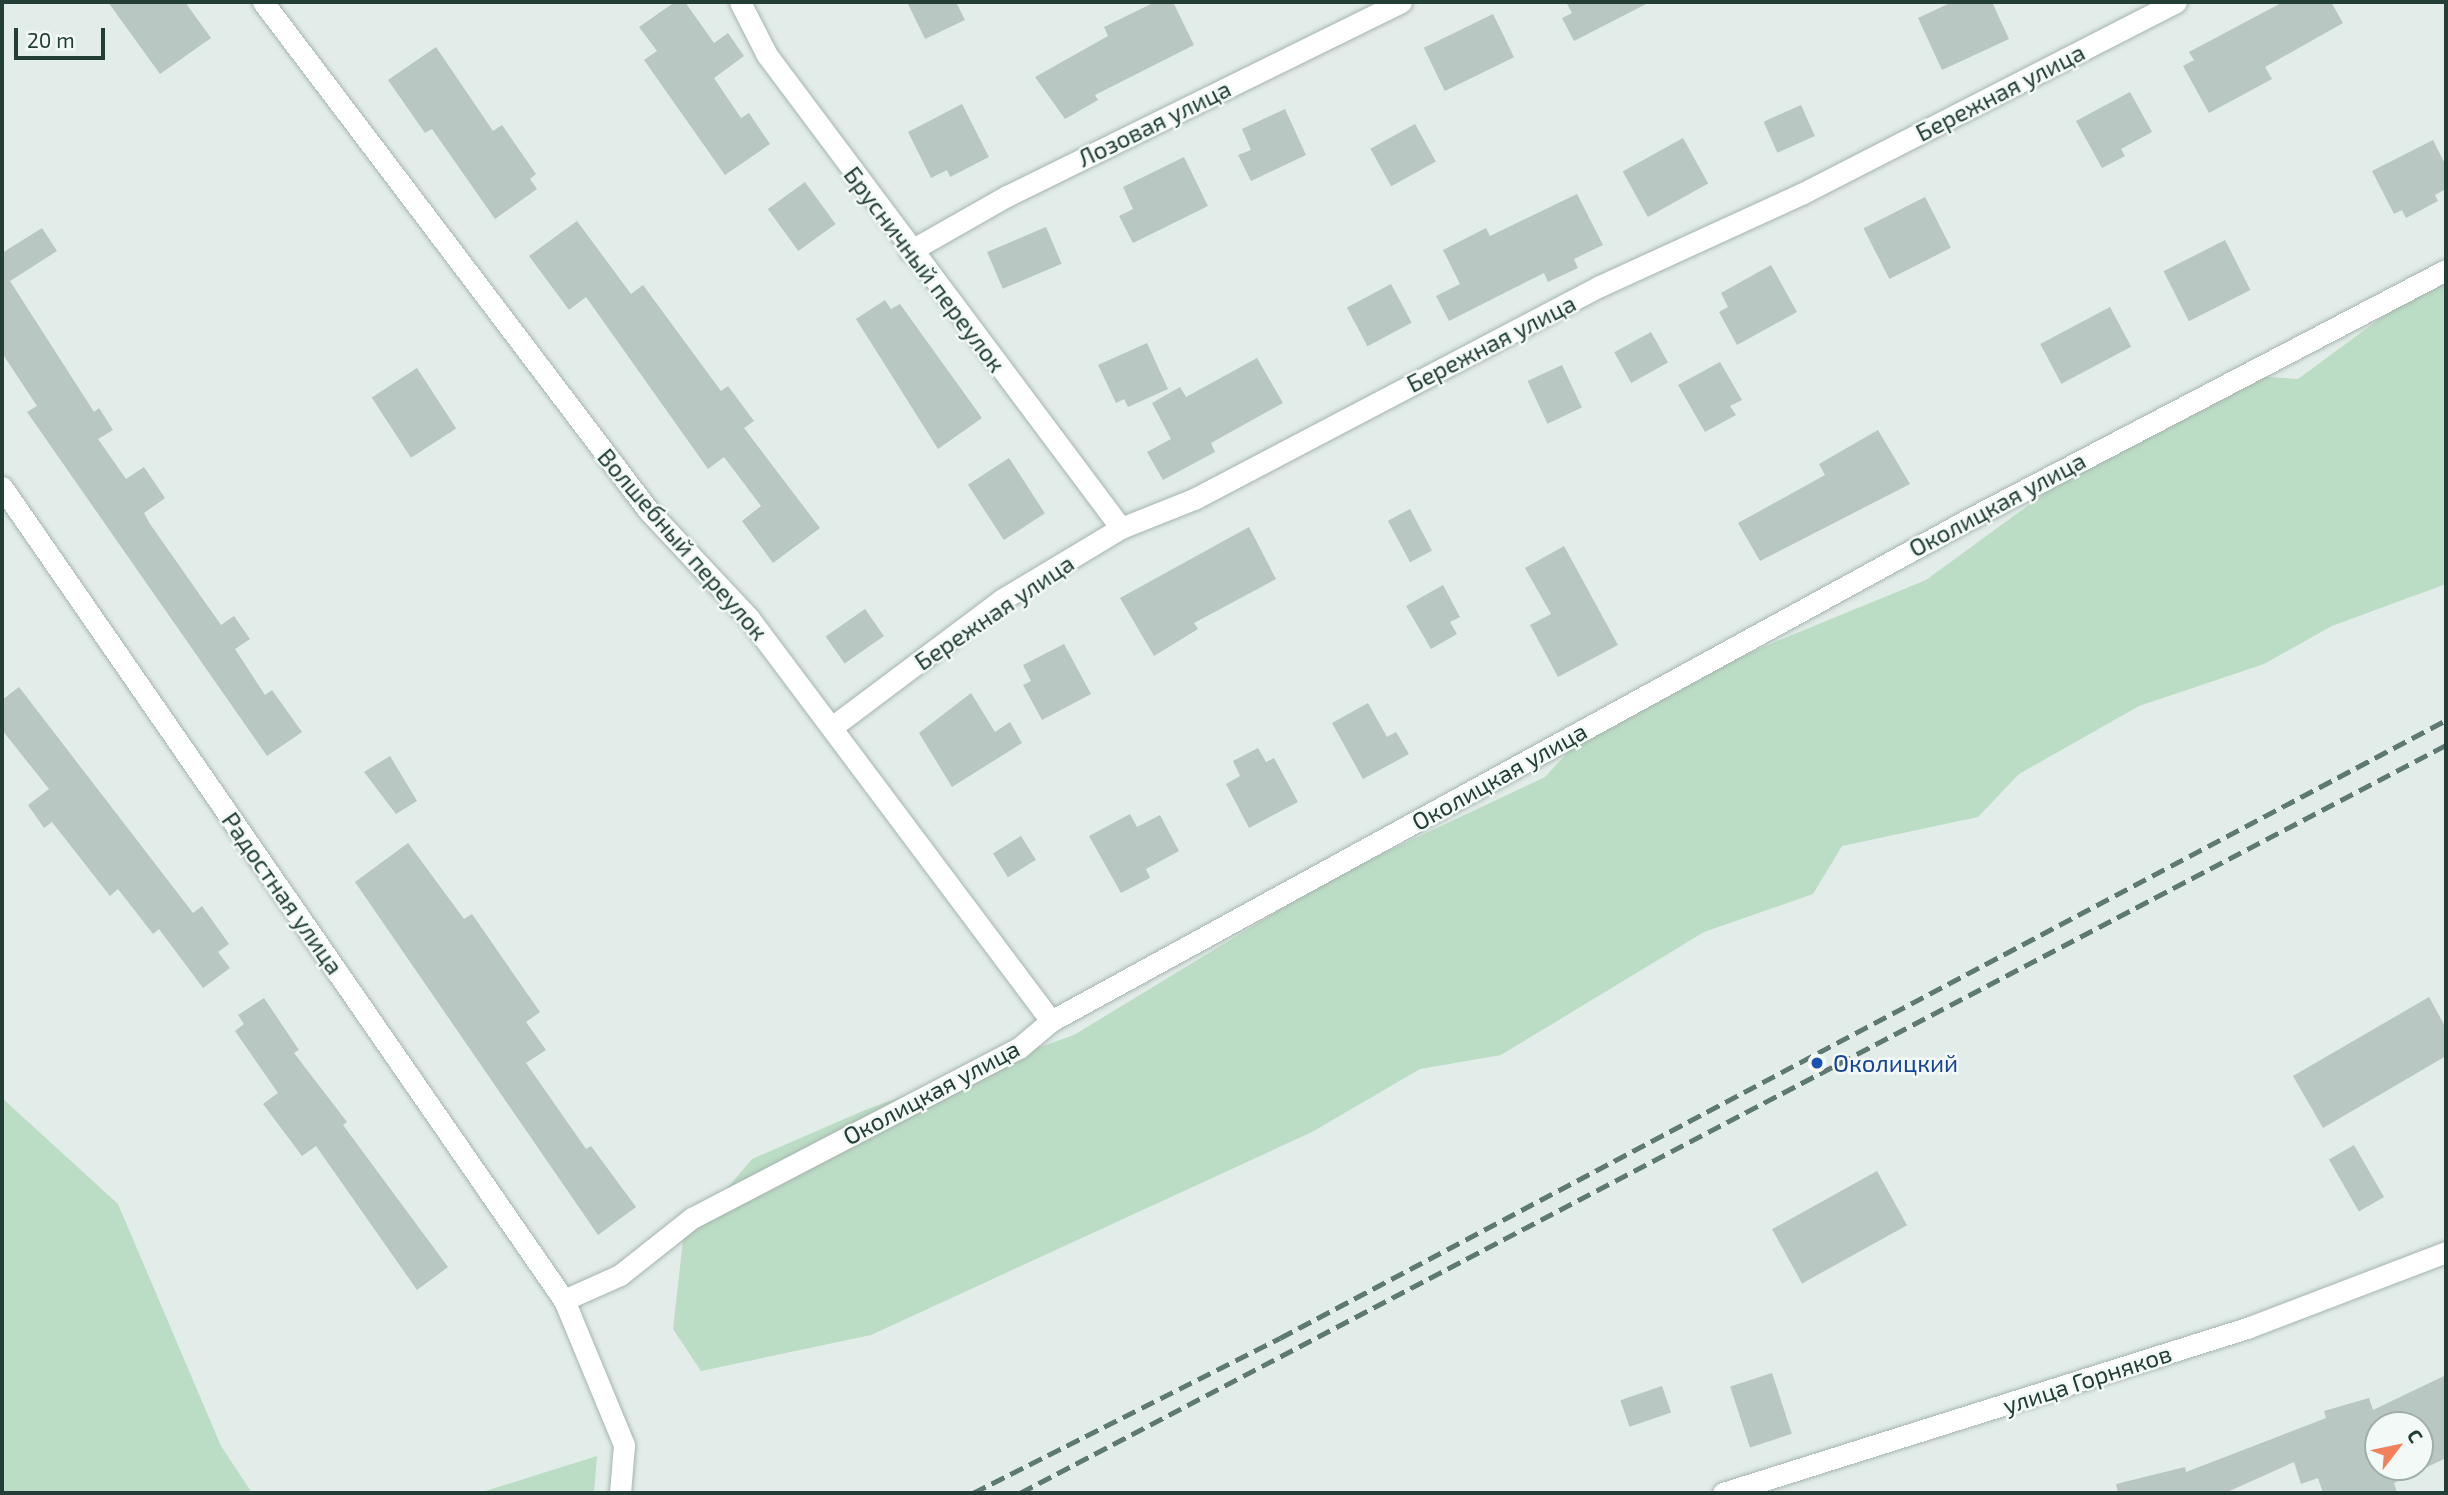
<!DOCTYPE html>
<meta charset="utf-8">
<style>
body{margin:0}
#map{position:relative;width:2448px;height:1495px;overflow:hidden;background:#e2ece8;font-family:"Exo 2",sans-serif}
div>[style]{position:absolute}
.green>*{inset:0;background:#bbddc5}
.building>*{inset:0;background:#b8c7c1;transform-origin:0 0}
.roads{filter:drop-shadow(0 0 2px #a5b4af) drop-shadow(0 0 2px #a5b4af)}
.minor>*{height:21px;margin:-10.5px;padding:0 10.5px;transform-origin:10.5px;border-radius:10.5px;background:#fff}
.rail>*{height:5px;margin-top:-2.5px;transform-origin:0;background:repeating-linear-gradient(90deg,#5d7972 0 14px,transparent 0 21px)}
.dots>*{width:19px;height:19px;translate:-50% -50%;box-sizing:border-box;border:4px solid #f3f9f6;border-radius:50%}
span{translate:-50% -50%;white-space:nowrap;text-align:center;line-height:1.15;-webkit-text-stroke:5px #f3f9f6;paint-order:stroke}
.street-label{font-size:24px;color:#223e36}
.transit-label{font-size:24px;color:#164399}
.left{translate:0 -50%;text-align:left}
.frame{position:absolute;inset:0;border:4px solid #223e36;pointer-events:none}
.north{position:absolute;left:2364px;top:1411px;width:70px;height:70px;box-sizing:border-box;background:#f3f9f6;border:2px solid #9faea9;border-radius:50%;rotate:58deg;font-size:19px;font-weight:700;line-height:28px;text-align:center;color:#223e36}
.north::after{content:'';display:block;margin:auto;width:24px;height:32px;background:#f2815b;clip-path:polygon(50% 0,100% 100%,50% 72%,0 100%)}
.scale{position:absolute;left:14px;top:28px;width:91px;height:32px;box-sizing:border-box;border:4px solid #223e36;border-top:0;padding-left:9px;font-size:21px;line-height:24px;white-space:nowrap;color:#223e36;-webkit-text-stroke:5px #f3f9f6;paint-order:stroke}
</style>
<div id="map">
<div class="green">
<i style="clip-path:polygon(2446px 278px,2446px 584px,2332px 626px,2264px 664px,2139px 706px,2019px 774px,1978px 817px,1842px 846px,1813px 894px,1704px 932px,1501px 1055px,1420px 1069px,1312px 1132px,871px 1335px,701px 1371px,673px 1329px,683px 1240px,752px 1159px,865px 1110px,1074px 1035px,1337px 875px,1545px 777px,1605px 712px,1926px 580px,2052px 488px,2236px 375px,2298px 379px,2412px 295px)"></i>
<i style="clip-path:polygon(2px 1098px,118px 1204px,221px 1446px,252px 1493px,2px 1493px)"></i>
<i style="clip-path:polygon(597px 1456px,594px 1493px,479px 1493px)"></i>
</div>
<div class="building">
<i style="clip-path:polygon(108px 2px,185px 2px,211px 38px,160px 74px)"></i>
<i style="clip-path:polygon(675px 2px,685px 2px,714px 43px,728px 33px,744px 56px,714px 78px,741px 118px,749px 113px,770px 144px,725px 175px,644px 60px,657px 51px,639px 27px)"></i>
<i style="clip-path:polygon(907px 2px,956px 2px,965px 20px,925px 39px)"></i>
<i style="clip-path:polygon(1155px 2px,1173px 2px,1194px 45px,1095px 95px,1098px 100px,1065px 119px,1035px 77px,1108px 36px,1104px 27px)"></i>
<i style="clip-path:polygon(1566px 2px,1650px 2px,1574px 41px,1562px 18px,1572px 13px)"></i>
<i style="clip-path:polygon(1952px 2px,1992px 2px,2009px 39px,1942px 70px,1918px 18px)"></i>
<i style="clip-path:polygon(2283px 2px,2331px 2px,2343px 23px,2265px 67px,2272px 79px,2209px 113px,2183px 66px,2194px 60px,2189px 52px)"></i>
<i style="left:1493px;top:14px;width:48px;height:77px;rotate:64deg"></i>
<i style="clip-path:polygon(436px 47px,493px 131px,502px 125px,536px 174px,530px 179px,537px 189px,495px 219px,432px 129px,425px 133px,388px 80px)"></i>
<i style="clip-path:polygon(2130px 92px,2152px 132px,2121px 149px,2125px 156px,2102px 168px,2076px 121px)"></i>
<i style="clip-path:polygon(962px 104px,989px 157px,950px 177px,947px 170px,931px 178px,908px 132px)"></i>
<i style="left:1801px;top:105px;width:34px;height:41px;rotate:66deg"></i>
<i style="clip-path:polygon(1285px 109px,1306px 155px,1251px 181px,1238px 155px,1251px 150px,1242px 129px)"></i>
<i style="left:1415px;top:124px;width:43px;height:51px;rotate:61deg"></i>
<i style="left:1683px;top:138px;width:52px;height:69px;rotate:61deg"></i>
<i style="clip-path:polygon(2433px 140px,2446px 166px,2446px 189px,2435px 195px,2438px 201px,2406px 218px,2402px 210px,2394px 214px,2372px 171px)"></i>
<i style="clip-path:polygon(1184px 157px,1208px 206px,1133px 243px,1119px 216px,1133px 209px,1123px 187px)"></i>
<i style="left:805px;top:182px;width:52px;height:46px;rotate:54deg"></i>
<i style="clip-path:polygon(1577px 194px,1603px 245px,1574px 259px,1578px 268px,1548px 282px,1544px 273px,1449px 321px,1436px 296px,1460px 284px,1443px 250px,1486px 228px,1490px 236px)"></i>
<i style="left:1925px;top:197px;width:57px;height:69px;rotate:63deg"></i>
<i style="clip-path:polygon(577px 221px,631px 294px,643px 285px,721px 391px,728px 386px,754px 421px,744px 428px,820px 528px,773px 563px,742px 521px,761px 506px,724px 457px,708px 469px,586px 297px,569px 310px,529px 256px)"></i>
<i style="left:1046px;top:227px;width:40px;height:64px;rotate:67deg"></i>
<i style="clip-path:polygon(42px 228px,57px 251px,10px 281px,94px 412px,99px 408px,113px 430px,98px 439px,126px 479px,144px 467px,165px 498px,144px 513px,150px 524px,221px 625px,234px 616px,250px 639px,235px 649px,265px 695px,272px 690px,302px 732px,267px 756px,27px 412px,37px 406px,2px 353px,2px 253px)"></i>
<i style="left:2225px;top:240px;width:56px;height:69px;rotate:63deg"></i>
<i style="clip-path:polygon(1771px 265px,1797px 312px,1737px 345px,1719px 312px,1728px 307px,1721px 293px)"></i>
<i style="left:1391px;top:284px;width:44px;height:50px;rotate:62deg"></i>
<i style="clip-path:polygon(885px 300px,891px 309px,900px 304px,982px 418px,938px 449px,856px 319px)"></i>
<i style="left:2110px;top:307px;width:45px;height:79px;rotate:62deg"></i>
<i style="left:1651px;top:332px;width:35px;height:42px;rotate:61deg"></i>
<i style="clip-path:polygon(1147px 343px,1168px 389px,1128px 407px,1124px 399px,1116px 403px,1098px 365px)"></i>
<i style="clip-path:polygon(1257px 358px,1283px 403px,1211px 443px,1215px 452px,1163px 480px,1147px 452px,1171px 439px,1152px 403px,1180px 387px,1186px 397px)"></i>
<i style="clip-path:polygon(1720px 362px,1742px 400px,1730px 406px,1736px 415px,1705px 432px,1678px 385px)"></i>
<i style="left:1562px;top:365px;width:47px;height:38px;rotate:65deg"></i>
<i style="left:417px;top:368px;width:72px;height:54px;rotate:57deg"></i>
<i style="clip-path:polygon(1878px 430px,1910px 484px,1760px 561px,1738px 523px,1825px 475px,1819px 464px)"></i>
<i style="left:1009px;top:458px;width:66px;height:49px;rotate:57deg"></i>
<i style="left:1410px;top:509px;width:47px;height:25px;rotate:62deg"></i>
<i style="clip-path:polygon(1249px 527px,1276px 579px,1194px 623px,1198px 629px,1154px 656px,1120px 598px)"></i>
<i style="clip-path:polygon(1564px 546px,1618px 645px,1558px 677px,1530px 625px,1551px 614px,1525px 568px)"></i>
<i style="clip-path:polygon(1443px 585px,1460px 617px,1450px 622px,1457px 634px,1431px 649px,1406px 606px)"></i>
<i style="left:865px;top:609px;width:33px;height:48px;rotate:55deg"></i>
<i style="clip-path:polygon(1064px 644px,1091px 694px,1042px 720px,1023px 685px,1031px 681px,1023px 665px)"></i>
<i style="clip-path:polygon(19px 687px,193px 913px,202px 906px,229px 944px,218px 952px,230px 968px,203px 988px,159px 929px,153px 934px,118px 889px,110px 896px,52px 822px,44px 828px,28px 805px,49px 789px,2px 730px,2px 700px)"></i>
<i style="clip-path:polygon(971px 693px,995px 732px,1010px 722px,1022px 743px,952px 787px,919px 733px)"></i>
<i style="clip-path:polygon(1368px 703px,1387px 737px,1396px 732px,1409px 754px,1363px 779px,1332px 723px)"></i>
<i style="clip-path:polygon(1258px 748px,1266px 762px,1274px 758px,1298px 802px,1249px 828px,1226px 784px,1240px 776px,1233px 761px)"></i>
<i style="clip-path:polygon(390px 756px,417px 801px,396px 814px,364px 772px)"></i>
<i style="clip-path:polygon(1130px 814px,1137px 827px,1160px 815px,1179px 851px,1146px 869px,1150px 878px,1121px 893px,1089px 836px)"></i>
<i style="left:1021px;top:836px;width:28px;height:33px;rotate:58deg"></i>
<i style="clip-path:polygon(408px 843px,464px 919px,472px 914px,540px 1012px,526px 1022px,546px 1050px,526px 1063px,586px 1149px,591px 1146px,636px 1207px,598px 1235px,355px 882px)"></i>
<i style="clip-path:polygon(2429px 997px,2446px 1028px,2446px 1056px,2323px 1128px,2293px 1076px)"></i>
<i style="clip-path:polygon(264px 998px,299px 1050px,294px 1053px,347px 1122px,343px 1125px,448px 1267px,417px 1290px,316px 1146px,302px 1156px,263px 1104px,278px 1093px,235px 1031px,244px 1024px,238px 1015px)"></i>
<i style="left:2354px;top:1145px;width:60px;height:29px;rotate:60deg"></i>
<i style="left:1877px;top:1171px;width:62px;height:120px;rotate:61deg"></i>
<i style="left:1772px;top:1373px;width:64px;height:44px;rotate:72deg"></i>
<i style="clip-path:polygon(evenodd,2446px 1375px,2446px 1458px,2394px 1483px,2397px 1493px,2323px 1493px,2318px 1478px,2301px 1484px,2294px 1462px,2225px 1493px,2118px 1493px,2116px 1484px,2185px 1467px,2186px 1472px,2326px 1418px,2324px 1411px,2369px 1398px,2373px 1410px,2446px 1375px,2378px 1425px,2420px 1425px,2420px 1467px,2378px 1467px,2378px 1425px)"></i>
<i style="left:1662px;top:1386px;width:28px;height:44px;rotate:71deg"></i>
</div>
<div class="roads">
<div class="minor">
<i style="left:263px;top:2px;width:637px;rotate:52.84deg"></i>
<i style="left:648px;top:510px;width:148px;rotate:46.9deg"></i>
<i style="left:749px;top:618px;width:504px;rotate:53.15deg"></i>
<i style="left:740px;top:2px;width:59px;rotate:63deg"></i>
<i style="left:767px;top:55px;width:591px;rotate:53.19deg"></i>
<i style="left:910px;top:251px;width:112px;rotate:-29.6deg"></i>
<i style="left:1007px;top:196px;width:439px;rotate:-26.2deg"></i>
<i style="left:2px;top:487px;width:988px;rotate:55.35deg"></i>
<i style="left:564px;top:1300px;width:157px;rotate:67.5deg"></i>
<i style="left:624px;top:1445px;width:48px;rotate:94.8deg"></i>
<i style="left:832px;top:727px;width:211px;rotate:-36.9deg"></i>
<i style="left:1001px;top:600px;width:140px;rotate:-31deg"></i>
<i style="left:1121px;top:528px;width:79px;rotate:-21.7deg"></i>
<i style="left:1194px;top:499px;width:458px;rotate:-27.7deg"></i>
<i style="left:1600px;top:286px;width:221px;rotate:-24.6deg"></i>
<i style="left:1801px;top:194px;width:421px;rotate:-27.1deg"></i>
<i style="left:564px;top:1300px;width:61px;rotate:-24.1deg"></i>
<i style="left:620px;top:1275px;width:92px;rotate:-38.4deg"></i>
<i style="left:692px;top:1218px;width:369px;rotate:-27.5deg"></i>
<i style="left:1019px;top:1048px;width:42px;rotate:-40.2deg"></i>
<i style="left:1051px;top:1021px;width:1046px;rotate:-28.67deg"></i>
<i style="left:1969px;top:519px;width:538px;rotate:-27.57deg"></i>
<i style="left:1723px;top:1493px;width:549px;rotate:-17.48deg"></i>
<i style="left:2247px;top:1328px;width:213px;rotate:-20.9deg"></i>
</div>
</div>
<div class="rail">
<i style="left:973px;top:1493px;width:344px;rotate:-26.8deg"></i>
<i style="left:1280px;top:1338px;width:1320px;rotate:-27.92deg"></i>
<i style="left:1020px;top:1493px;width:1610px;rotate:-27.68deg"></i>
</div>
<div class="dots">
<i style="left:1817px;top:1063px;background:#1a4fb4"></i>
</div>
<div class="street-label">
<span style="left:2000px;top:92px;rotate:-27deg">Бережная улица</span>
<span style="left:1154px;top:123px;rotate:-26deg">Лозовая улица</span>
<span style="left:925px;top:269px;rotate:53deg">Брусничный переулок</span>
<span style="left:1491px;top:343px;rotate:-27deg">Бережная улица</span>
<span style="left:1997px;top:504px;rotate:-28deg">Околицкая улица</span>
<span style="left:683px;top:544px;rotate:49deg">Волшебный переулок</span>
<span style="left:994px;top:612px;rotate:-34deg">Бережная улица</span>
<span style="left:1499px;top:776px;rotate:-29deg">Околицкая улица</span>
<span style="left:283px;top:893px;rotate:55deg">Радостная улица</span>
<span style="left:931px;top:1092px;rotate:-28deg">Околицкая улица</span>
<span style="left:2087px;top:1379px;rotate:-18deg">улица Горняков</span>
</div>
<div class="transit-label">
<span class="left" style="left:1833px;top:1063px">Околицкий</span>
</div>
<div class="frame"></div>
<div class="north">С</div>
<div class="scale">20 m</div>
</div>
